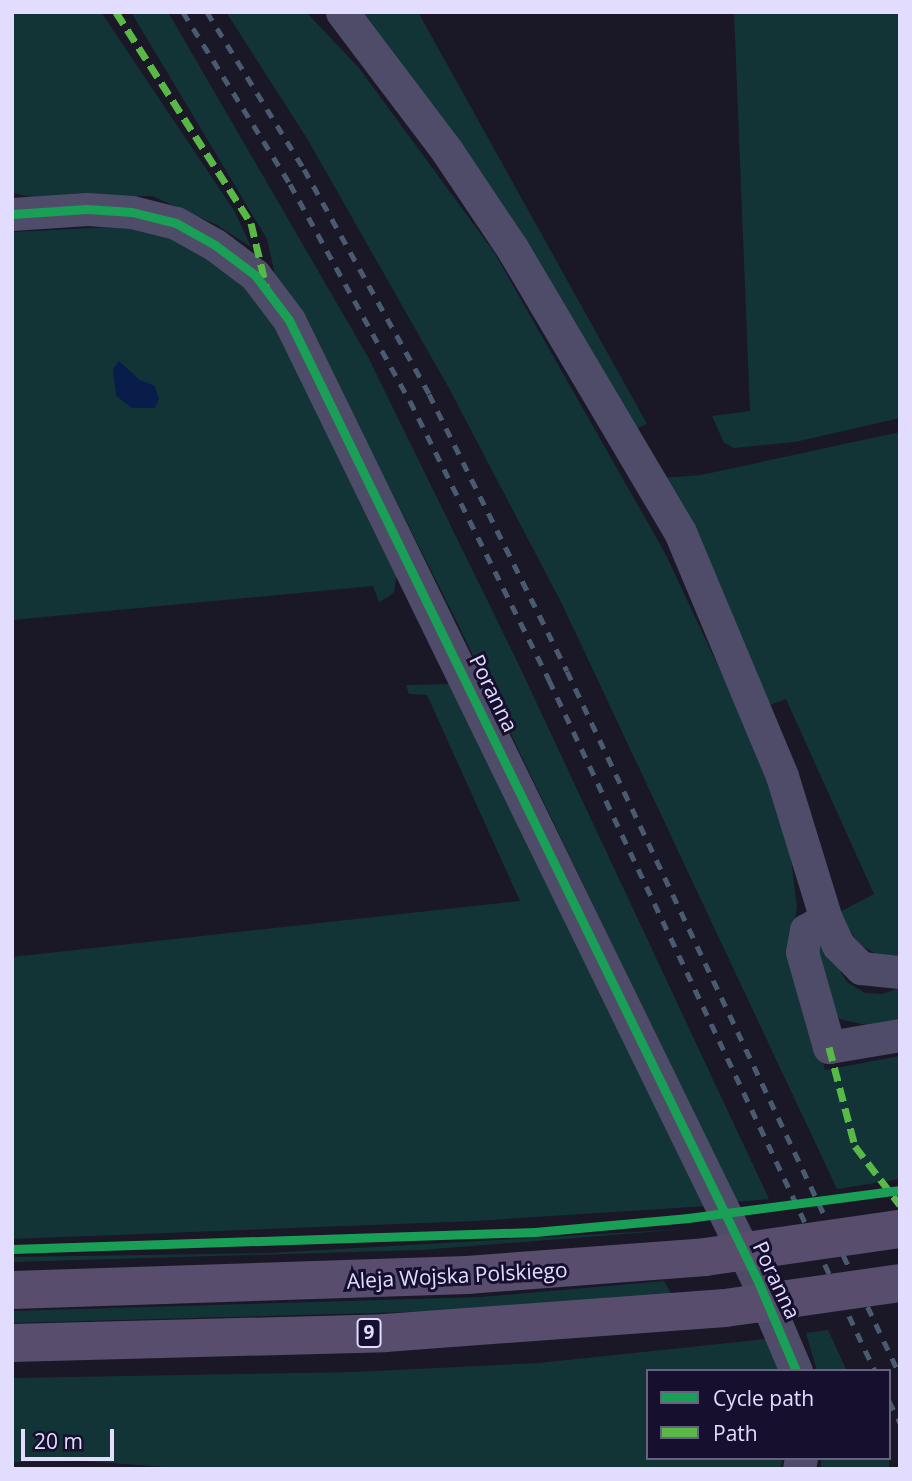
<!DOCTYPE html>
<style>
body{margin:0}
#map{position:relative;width:912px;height:1481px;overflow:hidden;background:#1a1727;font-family:"Open Sans",sans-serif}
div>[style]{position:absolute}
.green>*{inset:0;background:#133436;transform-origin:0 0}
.water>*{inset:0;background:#091d4b}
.minor>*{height:33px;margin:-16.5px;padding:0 16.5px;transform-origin:16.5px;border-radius:16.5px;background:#4e4c68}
.major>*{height:38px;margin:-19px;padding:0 19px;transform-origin:19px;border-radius:19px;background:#584d6c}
.rail>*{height:5px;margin-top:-2.5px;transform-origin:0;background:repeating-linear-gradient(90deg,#485b70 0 10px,transparent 0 19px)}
.major-bridge>*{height:38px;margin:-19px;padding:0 19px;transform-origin:19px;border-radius:19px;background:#584d6c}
.quiet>*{height:7px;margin-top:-3.5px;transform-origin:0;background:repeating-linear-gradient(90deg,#58b947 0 14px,transparent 0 21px)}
.cycleway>*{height:9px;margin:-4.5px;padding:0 4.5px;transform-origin:4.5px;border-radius:4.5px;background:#1a9f57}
span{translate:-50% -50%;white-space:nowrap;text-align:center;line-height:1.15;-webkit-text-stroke:6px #16102e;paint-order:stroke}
.shield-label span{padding:2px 5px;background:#16102e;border:2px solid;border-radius:5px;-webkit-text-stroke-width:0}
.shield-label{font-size:19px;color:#e2ddff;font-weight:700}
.street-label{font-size:21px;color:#e2ddff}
.frame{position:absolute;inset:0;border:14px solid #e2ddff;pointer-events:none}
.legend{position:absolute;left:646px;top:1369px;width:245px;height:91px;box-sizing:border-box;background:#16102e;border:2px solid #686282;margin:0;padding:9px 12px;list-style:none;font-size:21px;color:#e2ddff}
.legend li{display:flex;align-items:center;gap:14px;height:35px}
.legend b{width:35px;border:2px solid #686282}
.scale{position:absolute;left:21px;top:1429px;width:93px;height:32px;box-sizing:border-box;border:4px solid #e2ddff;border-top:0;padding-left:9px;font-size:21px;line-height:24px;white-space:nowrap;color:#e2ddff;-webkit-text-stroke:5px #16102e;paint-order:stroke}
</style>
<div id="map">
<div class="green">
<i style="clip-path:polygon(12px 12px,101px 12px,235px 212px,251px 247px,217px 225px,152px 196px,32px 197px,12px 193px)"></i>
<i style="clip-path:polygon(131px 12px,168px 12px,368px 357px,516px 659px,769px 1199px,736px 1202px,460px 628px,346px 401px,276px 279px,267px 239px)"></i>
<i style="clip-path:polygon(226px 12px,306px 12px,359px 68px,494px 252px,665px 553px,733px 698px,788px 834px,797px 907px,791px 945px,825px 1070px,900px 1056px,900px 1179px,837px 1189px,562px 604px,450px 390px,308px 140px)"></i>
<i style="clip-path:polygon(352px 12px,418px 12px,647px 424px,630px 431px)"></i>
<i style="clip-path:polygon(734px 12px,900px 12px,900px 418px,795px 442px,734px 448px,724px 443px,712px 416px,750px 411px)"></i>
<i style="clip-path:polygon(133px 226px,195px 248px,252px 293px,273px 321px,397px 572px,394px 592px,388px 597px,379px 602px,373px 586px,12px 620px,12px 232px)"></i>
<i style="clip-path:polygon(900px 432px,900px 956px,880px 956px,859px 944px,838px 913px,874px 894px,786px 699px,765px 707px,661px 478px,701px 475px)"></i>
<i style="clip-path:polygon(453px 684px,707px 1206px,475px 1221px,12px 1239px,12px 957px,520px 901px,427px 695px,409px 694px,406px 685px)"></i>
<i style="clip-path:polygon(817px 934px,847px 982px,865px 993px,882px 994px,900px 988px,900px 1026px,879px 1028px,840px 1019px,822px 999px)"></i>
<i style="clip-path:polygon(687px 1229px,421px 1250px,12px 1262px,12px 1257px,269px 1253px)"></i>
<i style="clip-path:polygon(664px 1281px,672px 1295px,480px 1310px,12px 1323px,12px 1311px,481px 1297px)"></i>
<i style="clip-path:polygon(828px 1330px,847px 1371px,817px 1371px,806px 1333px)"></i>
<i style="clip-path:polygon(766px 1339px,779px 1371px,648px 1371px,648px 1458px,783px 1458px,780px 1469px,195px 1469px,82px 1461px,12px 1462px,12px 1378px,354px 1372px,539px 1363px)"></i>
<i style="left:821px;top:1458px;width:68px;height:12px"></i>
</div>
<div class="water">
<i style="clip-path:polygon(119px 361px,140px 380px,155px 386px,159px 399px,155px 408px,132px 408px,116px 396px,113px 369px)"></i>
</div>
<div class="minor">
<i style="left:342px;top:12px;width:174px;rotate:52.9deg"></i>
<i style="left:447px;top:151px;width:117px;rotate:56.2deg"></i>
<i style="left:512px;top:248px;width:330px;rotate:59.4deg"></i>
<i style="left:680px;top:532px;width:264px;rotate:67.3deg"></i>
<i style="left:782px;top:776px;width:150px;rotate:72.9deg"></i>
<i style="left:826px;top:919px;width:29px;rotate:65deg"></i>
<i style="left:838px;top:945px;width:33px;rotate:45deg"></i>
<i style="left:861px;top:968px;width:39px;rotate:6deg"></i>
<i style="left:12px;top:214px;width:75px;rotate:-3.8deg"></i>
<i style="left:87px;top:209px;width:45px;rotate:3.8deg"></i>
<i style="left:132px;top:212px;width:45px;rotate:14deg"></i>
<i style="left:176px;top:223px;width:45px;rotate:29.4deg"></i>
<i style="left:215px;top:245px;width:50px;rotate:36.9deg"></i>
<i style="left:255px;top:275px;width:56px;rotate:52.9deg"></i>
<i style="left:289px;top:320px;width:1067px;rotate:63.99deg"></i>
<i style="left:757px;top:1279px;width:100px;rotate:67deg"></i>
<i style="left:826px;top:919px;width:23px;rotate:151deg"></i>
<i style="left:806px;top:930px;width:22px;rotate:100deg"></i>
<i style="left:802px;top:952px;width:99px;rotate:74.1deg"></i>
<i style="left:829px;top:1047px;width:72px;rotate:-9.6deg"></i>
<i style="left:799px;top:1469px;width:11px;rotate:-80deg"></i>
</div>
<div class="major">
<i style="left:12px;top:1290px;width:455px;rotate:-1.9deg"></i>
<i style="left:467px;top:1275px;width:239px;rotate:-4.3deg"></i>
<i style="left:12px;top:1343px;width:373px;rotate:-1.5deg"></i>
<i style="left:385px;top:1333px;width:341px;rotate:-4.2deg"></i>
</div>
<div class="rail">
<i style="left:183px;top:12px;width:203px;rotate:58.1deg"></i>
<i style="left:290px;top:184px;width:248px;rotate:61.1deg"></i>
<i style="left:410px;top:401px;width:312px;rotate:63.5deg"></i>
<i style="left:549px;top:680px;width:764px;rotate:64.74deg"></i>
<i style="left:207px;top:12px;width:185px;rotate:58.3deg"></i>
<i style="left:304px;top:169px;width:257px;rotate:60.9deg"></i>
<i style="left:429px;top:394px;width:309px;rotate:63.5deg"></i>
<i style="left:567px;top:671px;width:779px;rotate:64.69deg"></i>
<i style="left:889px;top:1401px;width:25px;rotate:63deg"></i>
</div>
<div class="major-bridge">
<i style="left:705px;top:1257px;width:197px;rotate:-8.2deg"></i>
<i style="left:725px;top:1308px;width:177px;rotate:-8.1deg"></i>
</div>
<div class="quiet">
<i style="left:116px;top:12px;width:250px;rotate:57.4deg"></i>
<i style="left:251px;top:223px;width:65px;rotate:76.6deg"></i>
<i style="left:829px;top:1047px;width:102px;rotate:75.3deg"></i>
<i style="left:855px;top:1146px;width:74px;rotate:52.7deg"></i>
</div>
<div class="cycleway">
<i style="left:12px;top:214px;width:75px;rotate:-3.8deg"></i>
<i style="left:87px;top:209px;width:45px;rotate:3.8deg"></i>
<i style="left:132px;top:212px;width:45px;rotate:14deg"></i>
<i style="left:176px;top:223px;width:45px;rotate:29.4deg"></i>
<i style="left:215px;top:245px;width:50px;rotate:36.9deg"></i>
<i style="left:255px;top:275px;width:56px;rotate:52.9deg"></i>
<i style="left:289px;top:320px;width:1067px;rotate:63.99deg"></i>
<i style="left:757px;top:1279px;width:100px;rotate:67deg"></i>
<i style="left:12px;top:1249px;width:523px;rotate:-1.86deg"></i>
<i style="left:535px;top:1232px;width:154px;rotate:-5.2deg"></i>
<i style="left:688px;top:1218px;width:214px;rotate:-7.5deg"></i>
</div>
<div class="shield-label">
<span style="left:369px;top:1333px">9</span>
</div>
<div class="street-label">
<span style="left:494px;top:693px;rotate:64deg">Poranna</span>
<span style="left:457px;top:1275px;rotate:-3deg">Aleja Wojska Polskiego</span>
<span style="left:777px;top:1280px;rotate:65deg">Poranna</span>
</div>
<div class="frame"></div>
<ul class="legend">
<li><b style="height:9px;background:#1a9f57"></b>Cycle path</li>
<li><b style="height:9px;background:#58b947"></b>Path</li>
</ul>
<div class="scale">20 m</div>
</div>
